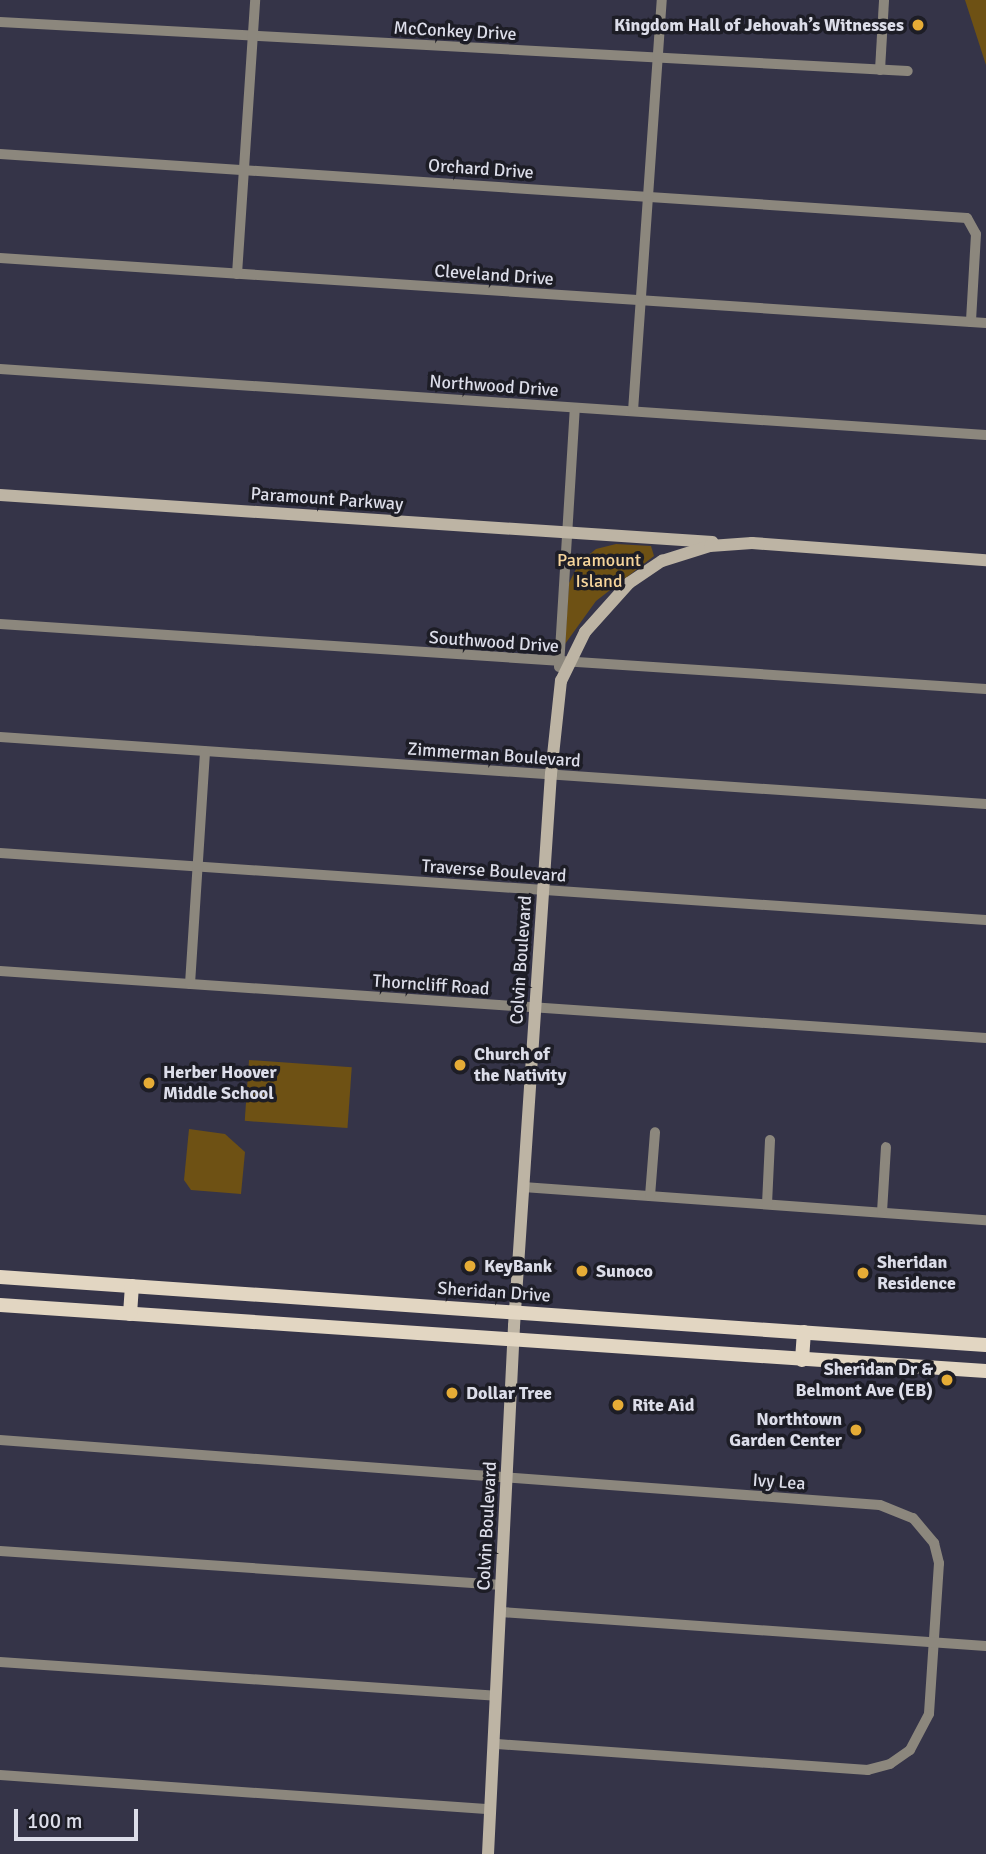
<!DOCTYPE html>
<meta charset="utf-8">
<style>
body{margin:0}
#map{position:relative;width:986px;height:1854px;overflow:hidden;background:#353448;font-family:Signika,sans-serif}
div>[style]{position:absolute}
.green>*{inset:0;background:#6e5114;transform-origin:0 0}
.street>*{height:10px;margin:-5px;padding:0 5px;transform-origin:5px;border-radius:5px;background:#8c877d}
.secondary>*{height:12px;margin:-6px;padding:0 6px;transform-origin:6px;border-radius:6px;background:#bdb4a4}
.primary>*{height:14px;margin:-7px;padding:0 7px;transform-origin:7px;border-radius:7px;background:#e2d6c2}
.dots>*{width:19px;height:19px;translate:-50% -50%;box-sizing:border-box;border:4px solid #1d1d26;border-radius:50%}
span{translate:-50% -50%;white-space:nowrap;text-align:center;line-height:1.15;-webkit-text-stroke:7px #1d1d26;paint-order:stroke}
.poi-label{font-size:18px;color:#dcdde9;font-weight:700}
.right{translate:-100% -50%;text-align:right}
.left{translate:0 -50%;text-align:left}
.street-label{font-size:18px;color:#dcdde9}
.park-label{font-size:18px;color:#f6d59b}
.scale{position:absolute;left:14px;top:1809px;width:124px;height:32px;box-sizing:border-box;border:4px solid #dcdde9;border-top:0;padding-left:9px;font-size:21px;line-height:24px;white-space:nowrap;color:#dcdde9;-webkit-text-stroke:5px #1d1d26;paint-order:stroke}
</style>
<div id="map">
<div class="green">
<i style="clip-path:polygon(965px 0,986px 0,986px 65px)"></i>
<i style="clip-path:polygon(616px 544px,651px 546px,654px 556px,596px 601px,565px 644px,569px 583px,579px 563px,596px 549px)"></i>
<i style="left:249px;top:1060px;width:103px;height:61px;rotate:4deg"></i>
<i style="clip-path:polygon(189px 1129px,225px 1134px,245px 1152px,241px 1194px,191px 1190px,184px 1180px)"></i>
</div>
<div class="street">
<i style="left:0;top:22px;width:909px;rotate:3.09deg"></i>
<i style="left:880px;top:70px;width:70px;rotate:-86.7deg"></i>
<i style="left:0;top:154px;width:969px;rotate:3.79deg"></i>
<i style="left:967px;top:218px;width:18px;rotate:61deg"></i>
<i style="left:976px;top:234px;width:88px;rotate:93.3deg"></i>
<i style="left:0;top:258px;width:988px;rotate:3.77deg"></i>
<i style="left:237px;top:274px;width:275px;rotate:-86.2deg"></i>
<i style="left:0;top:369px;width:988px;rotate:3.83deg"></i>
<i style="left:633px;top:411px;width:412px;rotate:-86deg"></i>
<i style="left:0;top:624px;width:988px;rotate:3.77deg"></i>
<i style="left:559px;top:667px;width:259px;rotate:-86.5deg"></i>
<i style="left:0;top:737px;width:988px;rotate:3.89deg"></i>
<i style="left:0;top:853px;width:988px;rotate:3.89deg"></i>
<i style="left:0;top:971px;width:988px;rotate:3.89deg"></i>
<i style="left:190px;top:984px;width:233px;rotate:-86.3deg"></i>
<i style="left:523px;top:1187px;width:464px;rotate:4.1deg"></i>
<i style="left:650px;top:1196px;width:64px;rotate:-85.5deg"></i>
<i style="left:767px;top:1204px;width:64px;rotate:-87.3deg"></i>
<i style="left:882px;top:1212px;width:65px;rotate:-86.5deg"></i>
<i style="left:0;top:1440px;width:882px;rotate:4.22deg"></i>
<i style="left:880px;top:1505px;width:35px;rotate:22deg"></i>
<i style="left:913px;top:1518px;width:33px;rotate:50deg"></i>
<i style="left:934px;top:1543px;width:21px;rotate:76deg"></i>
<i style="left:939px;top:1563px;width:151px;rotate:93.8deg"></i>
<i style="left:929px;top:1714px;width:41px;rotate:117.8deg"></i>
<i style="left:910px;top:1750px;width:24px;rotate:145deg"></i>
<i style="left:890px;top:1764px;width:23px;rotate:165deg"></i>
<i style="left:868px;top:1770px;width:375px;rotate:-176deg"></i>
<i style="left:0;top:1551px;width:503px;rotate:3.87deg"></i>
<i style="left:501px;top:1612px;width:486px;rotate:4deg"></i>
<i style="left:0;top:1662px;width:497px;rotate:3.9deg"></i>
<i style="left:0;top:1775px;width:491px;rotate:4deg"></i>
</div>
<div class="secondary">
<i style="left:0;top:495px;width:714px;rotate:3.78deg"></i>
<i style="left:488px;top:1854px;width:529px;rotate:-87.18deg"></i>
<i style="left:514px;top:1326px;width:553px;rotate:-86.17deg"></i>
<i style="left:551px;top:774px;width:94px;rotate:-83.9deg"></i>
<i style="left:561px;top:681px;width:55px;rotate:-63.9deg"></i>
<i style="left:585px;top:632px;width:66px;rotate:-48.1deg"></i>
<i style="left:629px;top:583px;width:40px;rotate:-34deg"></i>
<i style="left:662px;top:561px;width:50px;rotate:-17.4deg"></i>
<i style="left:710px;top:546px;width:42px;rotate:-4.1deg"></i>
<i style="left:752px;top:543px;width:235px;rotate:4.2deg"></i>
</div>
<div class="primary">
<i style="left:0;top:1277px;width:988px;rotate:3.95deg"></i>
<i style="left:0;top:1305px;width:988px;rotate:3.83deg"></i>
<i style="left:130px;top:1314px;width:28px;rotate:-86deg"></i>
<i style="left:802px;top:1360px;width:28px;rotate:-86deg"></i>
</div>
<div class="dots">
<i style="left:918px;top:25px;background:#e6ac36"></i>
<i style="left:460px;top:1065px;background:#e6ac36"></i>
<i style="left:149px;top:1083px;background:#e6ac36"></i>
<i style="left:470px;top:1266px;background:#e6ac36"></i>
<i style="left:582px;top:1271px;background:#e6ac36"></i>
<i style="left:863px;top:1273px;background:#e6ac36"></i>
<i style="left:947px;top:1380px;background:#e6ac36"></i>
<i style="left:452px;top:1393px;background:#e6ac36"></i>
<i style="left:618px;top:1405px;background:#e6ac36"></i>
<i style="left:856px;top:1430px;background:#e6ac36"></i>
</div>
<div class="poi-label">
<span class="right" style="left:904px;top:25px">Kingdom Hall of Jehovah’s Witnesses</span>
<span class="left" style="left:474px;top:1065px">Church of<br>the Nativity</span>
<span class="left" style="left:163px;top:1083px">Herber Hoover<br>Middle School</span>
<span class="left" style="left:877px;top:1273px">Sheridan<br>Residence</span>
<span class="left" style="left:484px;top:1266px">KeyBank</span>
<span class="left" style="left:596px;top:1271px">Sunoco</span>
<span class="right" style="left:933px;top:1380px">Sheridan Dr &amp;<br>Belmont Ave (EB)</span>
<span class="left" style="left:466px;top:1393px">Dollar Tree</span>
<span class="left" style="left:632px;top:1405px">Rite Aid</span>
<span class="right" style="left:842px;top:1430px">Northtown<br>Garden Center</span>
</div>
<div class="street-label">
<span style="left:455px;top:31px;rotate:3deg">McConkey Drive</span>
<span style="left:481px;top:169px;rotate:4deg">Orchard Drive</span>
<span style="left:494px;top:275px;rotate:4deg">Cleveland Drive</span>
<span style="left:494px;top:386px;rotate:4deg">Northwood Drive</span>
<span style="left:327px;top:499px;rotate:4deg">Paramount Parkway</span>
<span style="left:494px;top:642px;rotate:4deg">Southwood Drive</span>
<span style="left:494px;top:755px;rotate:4deg">Zimmerman Boulevard</span>
<span style="left:494px;top:871px;rotate:4deg">Traverse Boulevard</span>
<span style="left:521px;top:960px;rotate:-86deg">Colvin Boulevard</span>
<span style="left:431px;top:985px;rotate:4deg">Thorncliff Road</span>
<span style="left:494px;top:1292px;rotate:4deg">Sheridan Drive</span>
<span style="left:779px;top:1482px;rotate:4deg">Ivy Lea</span>
<span style="left:487px;top:1526px;rotate:-87deg">Colvin Boulevard</span>
</div>
<div class="park-label">
<span style="left:599px;top:571px">Paramount<br>Island</span>
</div>
<div class="scale">100 m</div>
</div>
